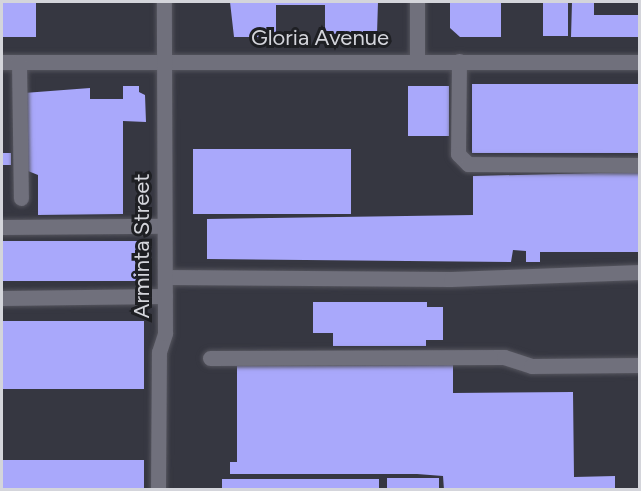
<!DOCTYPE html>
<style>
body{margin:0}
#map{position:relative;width:641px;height:491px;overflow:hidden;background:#363741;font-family:Figtree,sans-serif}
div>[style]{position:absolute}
.building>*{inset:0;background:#a9a8fb;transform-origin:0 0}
.roads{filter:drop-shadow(0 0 2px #55555e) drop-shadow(0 0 2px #55555e)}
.minor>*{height:15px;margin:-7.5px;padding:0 7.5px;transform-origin:7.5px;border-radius:7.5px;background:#70707c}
span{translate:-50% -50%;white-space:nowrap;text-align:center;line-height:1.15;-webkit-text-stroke:6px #1e1f23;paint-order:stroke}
.street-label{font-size:22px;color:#d4d5db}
.frame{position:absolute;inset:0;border:3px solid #d4d5db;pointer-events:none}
</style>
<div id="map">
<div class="building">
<i style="left:2px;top:2px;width:34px;height:35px"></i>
<i style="clip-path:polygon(230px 2px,378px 2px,377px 34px,325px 34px,325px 5px,276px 5px,276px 37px,234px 37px)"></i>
<i style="clip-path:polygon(450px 2px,501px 2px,501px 37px,460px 37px,450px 28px)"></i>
<i style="left:543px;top:2px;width:25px;height:34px"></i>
<i style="clip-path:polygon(572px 2px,594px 2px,594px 15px,640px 15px,640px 37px,571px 37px)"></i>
<i style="left:472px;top:84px;width:168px;height:69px"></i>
<i style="clip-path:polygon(123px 86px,139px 86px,139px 92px,145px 95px,146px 122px,123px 121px,123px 214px,38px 215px,38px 175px,28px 171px,24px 93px,90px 88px,90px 99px,123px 99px)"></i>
<i style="left:408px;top:86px;width:41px;height:50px"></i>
<i style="left:193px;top:149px;width:158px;height:65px"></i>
<i style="left:2px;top:153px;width:9px;height:12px"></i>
<i style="clip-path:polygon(640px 172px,640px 252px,540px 252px,540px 262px,526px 262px,526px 251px,513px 250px,511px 262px,207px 259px,207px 219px,473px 215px,473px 176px)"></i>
<i style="left:2px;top:241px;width:142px;height:40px"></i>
<i style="clip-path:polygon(313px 302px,427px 302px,427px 307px,443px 307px,443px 340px,426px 340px,426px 346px,333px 346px,333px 333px,313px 333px)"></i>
<i style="left:2px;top:321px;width:142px;height:68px"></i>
<i style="clip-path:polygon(453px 365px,453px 393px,573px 392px,574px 477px,615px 476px,615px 490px,444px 490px,443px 476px,417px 474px,230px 474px,230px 462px,237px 462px,237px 366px)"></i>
<i style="left:2px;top:460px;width:142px;height:30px"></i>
<i style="left:387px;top:478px;width:52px;height:12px"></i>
<i style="left:222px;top:479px;width:157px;height:11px"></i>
</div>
<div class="roads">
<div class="minor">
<i style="left:417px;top:61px;width:59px;rotate:-90deg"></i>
<i style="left:459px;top:61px;width:93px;rotate:90.6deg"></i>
<i style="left:458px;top:154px;width:14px;rotate:45deg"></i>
<i style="left:468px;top:164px;width:172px;rotate:0.3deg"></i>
<i style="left:2px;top:62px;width:638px"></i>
<i style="left:19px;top:62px;width:136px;rotate:89.2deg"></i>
<i style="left:2px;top:227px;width:162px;rotate:-0.4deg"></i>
<i style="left:165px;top:277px;width:286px;rotate:0.4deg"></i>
<i style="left:451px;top:279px;width:189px;rotate:-2.1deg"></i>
<i style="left:2px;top:298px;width:163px;rotate:-0.7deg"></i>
<i style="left:210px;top:358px;width:294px;rotate:-0.2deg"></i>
<i style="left:504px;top:357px;width:28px;rotate:18deg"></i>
<i style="left:531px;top:366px;width:109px;rotate:-0.5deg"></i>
<i style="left:158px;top:490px;width:138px;rotate:-89.6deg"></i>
<i style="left:159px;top:352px;width:20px;rotate:-72deg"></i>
<i style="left:165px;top:333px;width:331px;rotate:-90.2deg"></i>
</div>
</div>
<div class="street-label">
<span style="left:320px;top:38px">Gloria Avenue</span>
<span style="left:142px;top:246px;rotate:-90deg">Arminta Street</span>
</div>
<div class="frame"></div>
</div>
